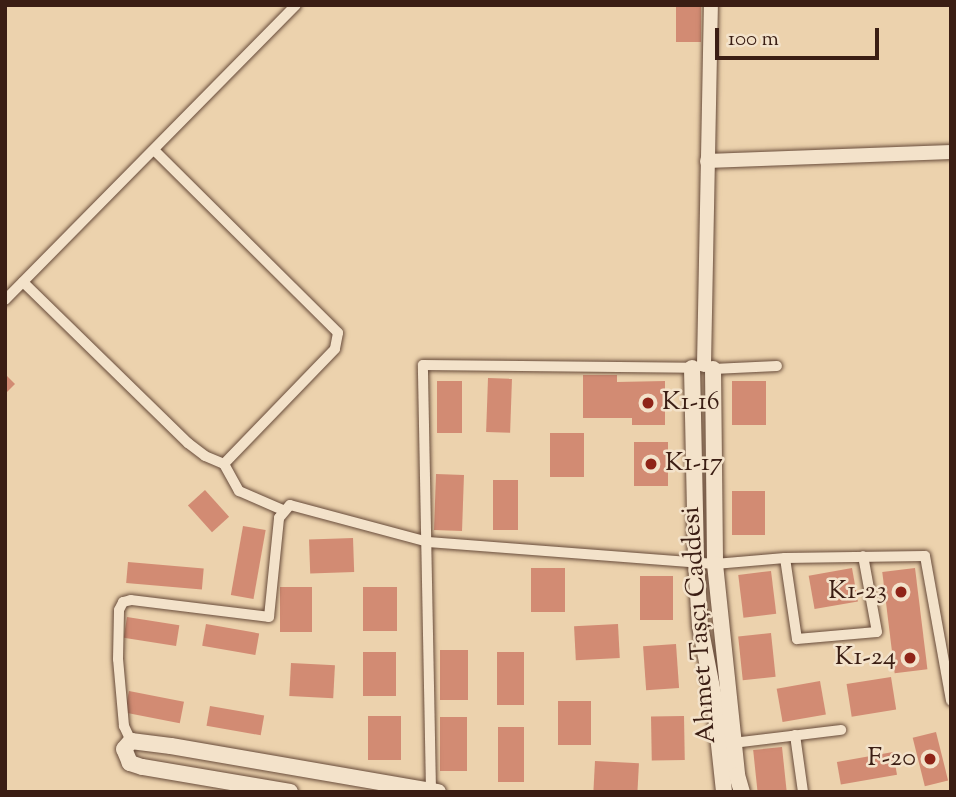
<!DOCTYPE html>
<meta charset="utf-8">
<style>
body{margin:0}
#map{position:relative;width:956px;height:797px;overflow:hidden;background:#ecd2ad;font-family:"Sorts Mill Goudy",serif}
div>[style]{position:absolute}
.building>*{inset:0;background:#d28b73;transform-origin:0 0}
.roads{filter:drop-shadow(0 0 2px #674b3a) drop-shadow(0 0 2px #674b3a)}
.minor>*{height:10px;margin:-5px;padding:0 5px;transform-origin:5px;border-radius:5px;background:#f3e2ca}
.tertiary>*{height:14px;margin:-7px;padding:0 7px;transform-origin:7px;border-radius:7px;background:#f3e2ca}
.secondary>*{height:16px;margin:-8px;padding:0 8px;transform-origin:8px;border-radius:8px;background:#f3e2ca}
.dots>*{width:19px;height:19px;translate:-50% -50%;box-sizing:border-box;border:4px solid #f3e2ca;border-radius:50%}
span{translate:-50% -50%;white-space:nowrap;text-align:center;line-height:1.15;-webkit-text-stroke:5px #f3e2ca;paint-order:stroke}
.poi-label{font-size:26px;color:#3b1e14}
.left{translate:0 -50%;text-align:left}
.right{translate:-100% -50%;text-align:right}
.street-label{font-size:26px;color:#3b1e14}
.frame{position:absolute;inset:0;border:7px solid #3b1e14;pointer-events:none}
.scale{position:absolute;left:715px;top:28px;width:164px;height:32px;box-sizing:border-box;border:4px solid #3b1e14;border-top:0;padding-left:9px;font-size:21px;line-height:24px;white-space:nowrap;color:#3b1e14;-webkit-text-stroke:5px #f3e2ca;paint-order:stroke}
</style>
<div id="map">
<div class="building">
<i style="left:676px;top:5px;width:25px;height:37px"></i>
<i style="clip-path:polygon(5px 374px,15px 384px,5px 394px)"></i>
<i style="clip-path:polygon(583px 375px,617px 375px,617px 382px,665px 381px,665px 425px,632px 425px,632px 418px,583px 418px)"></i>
<i style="left:488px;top:378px;width:24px;height:54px;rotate:2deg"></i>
<i style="left:437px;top:381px;width:25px;height:52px"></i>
<i style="left:766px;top:381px;width:44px;height:34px;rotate:90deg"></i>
<i style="left:584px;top:433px;width:44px;height:34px;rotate:90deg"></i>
<i style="left:668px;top:442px;width:44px;height:34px;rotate:90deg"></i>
<i style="left:436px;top:474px;width:28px;height:56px;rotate:2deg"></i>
<i style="left:493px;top:480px;width:25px;height:50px"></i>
<i style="left:205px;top:490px;width:36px;height:23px;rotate:48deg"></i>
<i style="left:765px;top:491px;width:44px;height:33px;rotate:90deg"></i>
<i style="left:243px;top:526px;width:23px;height:70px;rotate:10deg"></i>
<i style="left:353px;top:538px;width:34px;height:44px;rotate:88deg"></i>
<i style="left:128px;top:562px;width:76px;height:21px;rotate:5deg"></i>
<i style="left:531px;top:568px;width:34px;height:44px"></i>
<i style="left:852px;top:568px;width:34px;height:44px;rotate:80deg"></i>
<i style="left:915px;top:568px;width:102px;height:33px;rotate:83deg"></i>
<i style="left:771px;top:571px;width:43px;height:33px;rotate:83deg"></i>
<i style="left:640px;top:576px;width:33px;height:44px"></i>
<i style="left:312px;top:587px;width:45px;height:32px;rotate:90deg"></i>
<i style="left:363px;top:587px;width:34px;height:44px"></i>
<i style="left:127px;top:617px;width:53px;height:21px;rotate:9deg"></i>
<i style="left:206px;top:624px;width:54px;height:22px;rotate:10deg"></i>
<i style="left:618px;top:624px;width:34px;height:44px;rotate:87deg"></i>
<i style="left:771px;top:633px;width:44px;height:33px;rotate:84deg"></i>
<i style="left:676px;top:644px;width:44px;height:33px;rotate:86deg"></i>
<i style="left:440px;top:650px;width:28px;height:50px"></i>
<i style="left:363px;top:652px;width:33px;height:44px"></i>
<i style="left:497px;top:652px;width:27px;height:53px"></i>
<i style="left:291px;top:663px;width:44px;height:33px;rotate:3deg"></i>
<i style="left:891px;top:677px;width:33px;height:45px;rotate:81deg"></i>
<i style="left:820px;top:681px;width:34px;height:44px;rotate:80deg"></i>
<i style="left:129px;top:691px;width:56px;height:22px;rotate:11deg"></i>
<i style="left:558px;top:701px;width:33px;height:44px"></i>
<i style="left:210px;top:706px;width:55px;height:20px;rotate:10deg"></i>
<i style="left:368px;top:716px;width:33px;height:44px"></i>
<i style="left:684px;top:716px;width:44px;height:33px;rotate:89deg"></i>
<i style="left:440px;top:717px;width:27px;height:54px"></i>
<i style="left:498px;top:727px;width:26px;height:55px"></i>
<i style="left:936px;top:732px;width:50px;height:24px;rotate:76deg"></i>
<i style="left:782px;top:747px;width:45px;height:29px;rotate:84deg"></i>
<i style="left:893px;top:752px;width:23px;height:57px;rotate:80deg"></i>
<i style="left:595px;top:761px;width:44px;height:31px;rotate:3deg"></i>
</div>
<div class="roads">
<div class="minor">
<i style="left:155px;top:151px;width:258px;rotate:44.8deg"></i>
<i style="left:338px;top:333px;width:16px;rotate:101deg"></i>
<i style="left:335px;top:349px;width:160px;rotate:134deg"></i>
<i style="left:23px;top:282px;width:231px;rotate:44.3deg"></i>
<i style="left:188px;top:443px;width:21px;rotate:37deg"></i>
<i style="left:205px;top:456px;width:21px;rotate:23deg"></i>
<i style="left:224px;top:464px;width:31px;rotate:61deg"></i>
<i style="left:239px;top:491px;width:48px;rotate:23.4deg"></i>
<i style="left:5px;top:300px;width:414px;rotate:-45.4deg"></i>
<i style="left:785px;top:558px;width:82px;rotate:81.6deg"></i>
<i style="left:797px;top:639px;width:80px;rotate:-5deg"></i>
<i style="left:877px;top:632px;width:77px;rotate:-100.4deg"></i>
<i style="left:795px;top:735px;width:58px;rotate:82deg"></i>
<i style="left:131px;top:741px;width:17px;rotate:-115deg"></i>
<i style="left:124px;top:726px;width:67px;rotate:-95.1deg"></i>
<i style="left:118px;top:659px;width:49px;rotate:-88.8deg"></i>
<i style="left:119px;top:610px;width:9px;rotate:-63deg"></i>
<i style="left:123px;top:602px;width:8px;rotate:-14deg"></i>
<i style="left:131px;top:600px;width:139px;rotate:7deg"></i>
<i style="left:269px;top:617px;width:100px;rotate:-84.2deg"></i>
<i style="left:279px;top:518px;width:17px;rotate:-50deg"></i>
<i style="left:290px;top:505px;width:143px;rotate:15deg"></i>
<i style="left:428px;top:542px;width:288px;rotate:4.4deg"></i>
<i style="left:715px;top:564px;width:70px;rotate:-4.9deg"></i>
<i style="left:785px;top:558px;width:140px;rotate:-0.8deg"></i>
<i style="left:925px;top:556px;width:147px;rotate:79.8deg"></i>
<i style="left:733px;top:743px;width:109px;rotate:-6.9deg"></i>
<i style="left:431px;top:790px;width:425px;rotate:-91.1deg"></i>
<i style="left:423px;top:365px;width:269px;rotate:0.6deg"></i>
<i style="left:692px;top:368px;width:12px;rotate:-14deg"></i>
<i style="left:704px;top:365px;width:10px;rotate:24deg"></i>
<i style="left:713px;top:369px;width:64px;rotate:-2.7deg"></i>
</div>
<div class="tertiary">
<i style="left:707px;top:161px;width:244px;rotate:-2.1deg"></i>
<i style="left:704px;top:365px;width:360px;rotate:-88.9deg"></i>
</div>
<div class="secondary">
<i style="left:692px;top:368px;width:193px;rotate:88.8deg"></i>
<i style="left:696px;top:561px;width:65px;rotate:86.5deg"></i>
<i style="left:700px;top:626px;width:73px;rotate:79deg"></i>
<i style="left:714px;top:698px;width:95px;rotate:83.9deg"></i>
<i style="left:713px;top:369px;width:195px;rotate:89.4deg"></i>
<i style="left:715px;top:564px;width:212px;rotate:84deg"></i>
<i style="left:737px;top:775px;width:18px;rotate:74deg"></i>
<i style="left:290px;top:792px;width:150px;rotate:-170.4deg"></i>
<i style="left:142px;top:767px;width:13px;rotate:-162deg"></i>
<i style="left:130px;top:763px;width:15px;rotate:-113deg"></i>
<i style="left:124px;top:749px;width:11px;rotate:-49deg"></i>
<i style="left:131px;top:741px;width:40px;rotate:7.1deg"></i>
<i style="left:171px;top:746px;width:271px;rotate:9.8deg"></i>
</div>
</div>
<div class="dots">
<i style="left:648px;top:403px;background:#8f2418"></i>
<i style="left:651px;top:464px;background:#8f2418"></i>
<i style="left:901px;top:592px;background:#8f2418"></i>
<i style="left:910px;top:658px;background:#8f2418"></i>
<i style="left:930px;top:759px;background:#8f2418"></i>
</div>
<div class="poi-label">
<span class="left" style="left:662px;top:403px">K1-16</span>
<span class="left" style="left:665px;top:464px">K1-17</span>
<span class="right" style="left:887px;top:592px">K1-23</span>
<span class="right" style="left:896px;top:658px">K1-24</span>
<span class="right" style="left:916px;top:759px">F-20</span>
</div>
<div class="street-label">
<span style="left:700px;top:625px;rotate:-94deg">Ahmet Taşçı Caddesi</span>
</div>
<div class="frame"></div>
<div class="scale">100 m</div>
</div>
